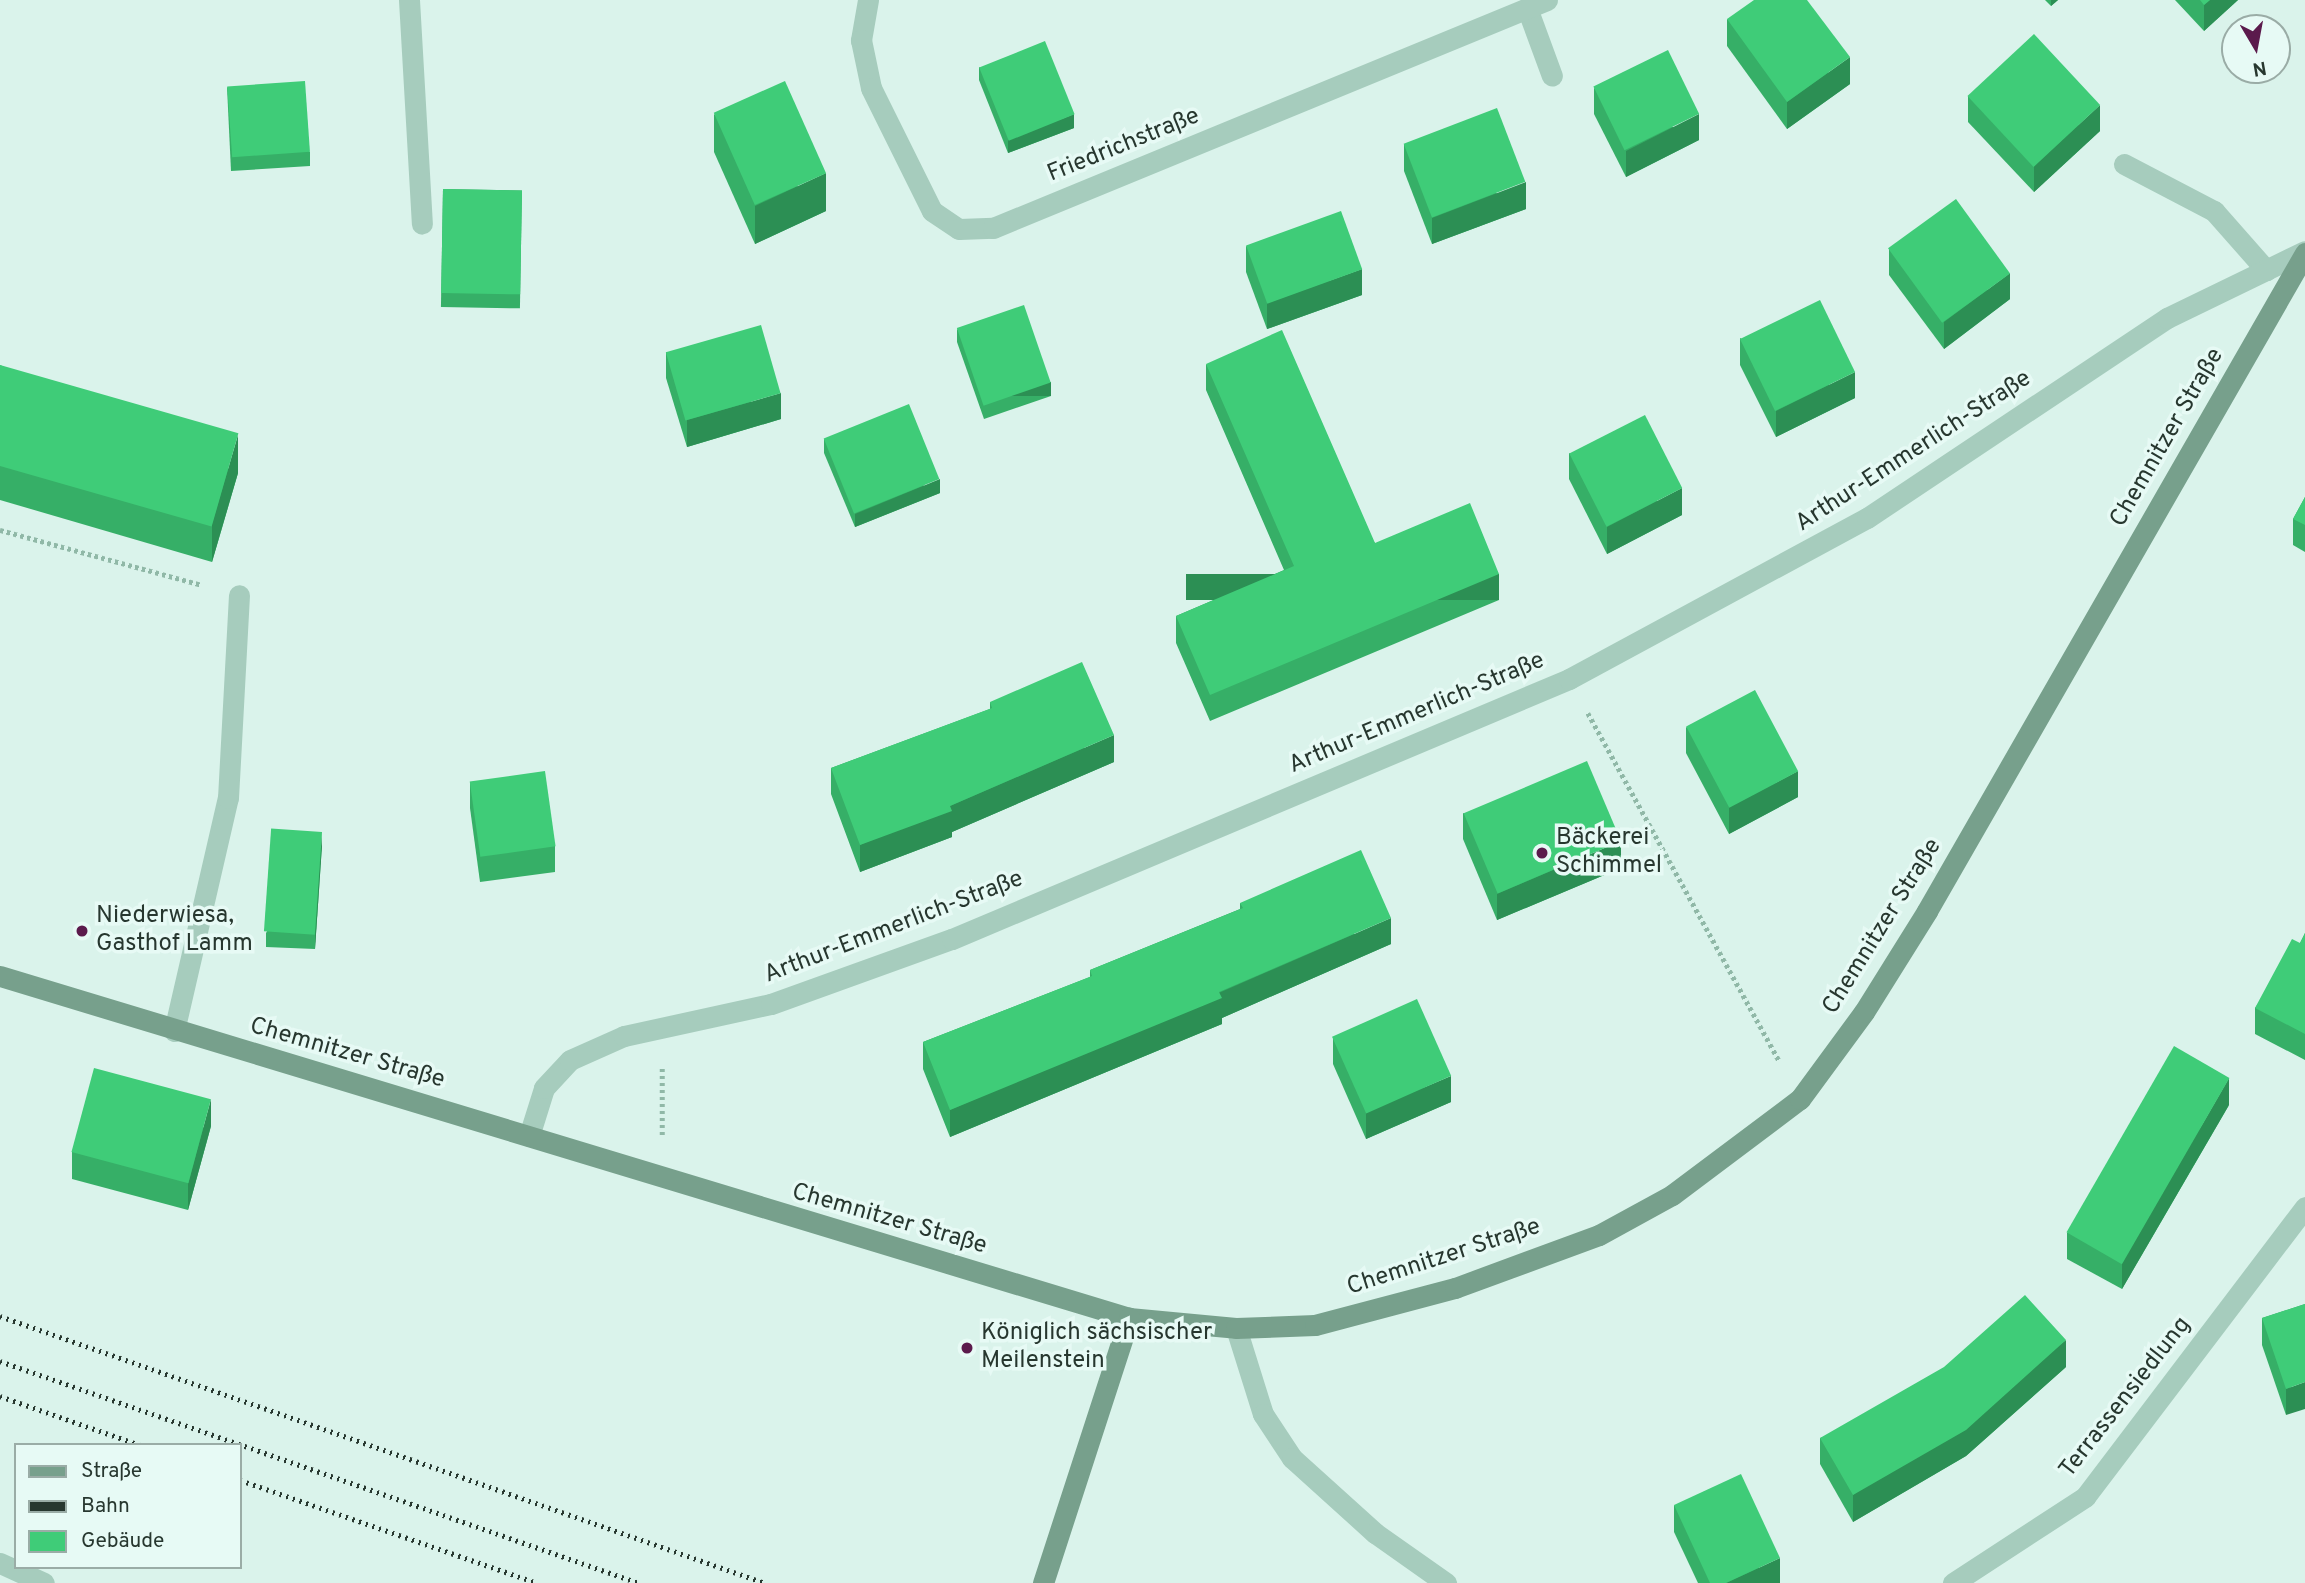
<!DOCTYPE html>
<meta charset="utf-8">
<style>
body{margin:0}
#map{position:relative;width:2305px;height:1583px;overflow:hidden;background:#daf3eb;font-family:Overpass,sans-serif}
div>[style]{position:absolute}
.path>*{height:4.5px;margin-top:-2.25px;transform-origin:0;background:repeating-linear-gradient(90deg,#90b8a7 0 3.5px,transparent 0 7px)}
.lane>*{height:21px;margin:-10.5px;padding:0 10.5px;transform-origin:10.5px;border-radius:10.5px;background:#a6ccbd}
.street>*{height:21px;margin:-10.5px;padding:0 10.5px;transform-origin:10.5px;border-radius:10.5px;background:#a6ccbd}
.secondary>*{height:21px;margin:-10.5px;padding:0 10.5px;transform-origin:10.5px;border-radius:10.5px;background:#77a08c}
.rail>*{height:5px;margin-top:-2.5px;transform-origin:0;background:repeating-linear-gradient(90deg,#27372f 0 2px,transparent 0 7px)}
.wall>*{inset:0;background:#36af67;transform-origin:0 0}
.shaded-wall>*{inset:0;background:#2c8f54;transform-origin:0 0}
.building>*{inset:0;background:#3fcc78;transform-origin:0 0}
.dots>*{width:19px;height:19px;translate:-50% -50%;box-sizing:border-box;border:4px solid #e7faf5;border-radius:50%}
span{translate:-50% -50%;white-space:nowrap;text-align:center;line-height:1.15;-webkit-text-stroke:7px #e7faf5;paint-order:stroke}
.street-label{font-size:24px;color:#27372f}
.poi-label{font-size:24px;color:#27372f}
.left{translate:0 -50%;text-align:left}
.legend{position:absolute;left:14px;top:1443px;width:228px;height:126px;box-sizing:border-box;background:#e7faf5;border:2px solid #9aaca6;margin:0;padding:9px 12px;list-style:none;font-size:21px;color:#27372f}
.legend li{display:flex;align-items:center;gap:14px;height:35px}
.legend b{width:35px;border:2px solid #9aaca6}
.north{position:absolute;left:2221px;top:14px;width:70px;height:70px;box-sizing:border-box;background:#e7faf5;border:2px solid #9aaca6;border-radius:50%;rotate:170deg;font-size:19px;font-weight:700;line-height:28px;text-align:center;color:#27372f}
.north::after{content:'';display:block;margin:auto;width:24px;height:32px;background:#5b1a4c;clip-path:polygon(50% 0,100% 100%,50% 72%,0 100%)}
</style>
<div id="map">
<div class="path">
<i style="left:0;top:530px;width:209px;rotate:15.2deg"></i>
<i style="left:1588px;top:713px;width:397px;rotate:61.2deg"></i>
<i style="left:662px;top:1135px;width:68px;rotate:-90deg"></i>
</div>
<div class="lane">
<i style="left:409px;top:0;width:224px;rotate:86.7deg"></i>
<i style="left:1527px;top:8px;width:72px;rotate:69.8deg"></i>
<i style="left:2124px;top:164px;width:102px;rotate:27.6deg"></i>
<i style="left:2214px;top:211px;width:79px;rotate:48.6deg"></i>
<i style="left:174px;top:1031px;width:239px;rotate:-77deg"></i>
<i style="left:228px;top:798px;width:203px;rotate:-86.9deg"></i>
</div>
<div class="street">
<i style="left:868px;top:0;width:41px;rotate:99.9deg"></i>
<i style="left:861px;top:40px;width:49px;rotate:78.2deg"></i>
<i style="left:871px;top:88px;width:137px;rotate:63.6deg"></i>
<i style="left:932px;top:211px;width:32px;rotate:34deg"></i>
<i style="left:959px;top:229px;width:34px;rotate:-2deg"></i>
<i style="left:993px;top:228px;width:599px;rotate:-22.37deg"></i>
<i style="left:529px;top:1136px;width:50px;rotate:-72.6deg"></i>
<i style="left:544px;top:1088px;width:38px;rotate:-47deg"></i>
<i style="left:570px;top:1060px;width:59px;rotate:-24deg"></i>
<i style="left:624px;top:1036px;width:150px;rotate:-12.3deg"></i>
<i style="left:771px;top:1004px;width:192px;rotate:-19.8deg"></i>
<i style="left:952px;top:939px;width:670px;rotate:-22.85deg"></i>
<i style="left:1569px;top:679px;width:339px;rotate:-28.4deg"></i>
<i style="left:1867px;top:518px;width:361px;rotate:-33.7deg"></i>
<i style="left:2167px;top:318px;width:153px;rotate:-25.9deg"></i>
<i style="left:1236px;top:1328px;width:90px;rotate:72.6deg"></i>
<i style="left:1263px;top:1414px;width:53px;rotate:56.6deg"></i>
<i style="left:1292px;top:1458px;width:112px;rotate:42.1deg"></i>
<i style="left:1375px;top:1533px;width:87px;rotate:35.2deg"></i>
<i style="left:0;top:1563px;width:48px;rotate:24.4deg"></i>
<i style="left:1953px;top:1583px;width:158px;rotate:-33.1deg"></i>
<i style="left:2085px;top:1497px;width:364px;rotate:-52.8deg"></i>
</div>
<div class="secondary">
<i style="left:0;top:976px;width:1180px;rotate:16.85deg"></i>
<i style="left:1129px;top:1318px;width:107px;rotate:5.3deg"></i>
<i style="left:1236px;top:1328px;width:79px;rotate:-2.2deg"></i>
<i style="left:1315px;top:1325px;width:145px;rotate:-14.8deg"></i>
<i style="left:1455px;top:1288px;width:153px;rotate:-20.2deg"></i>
<i style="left:1599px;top:1235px;width:83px;rotate:-28.7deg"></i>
<i style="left:1672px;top:1195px;width:160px;rotate:-36.9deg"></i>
<i style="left:1800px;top:1099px;width:108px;rotate:-53.7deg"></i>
<i style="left:1864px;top:1012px;width:119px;rotate:-58deg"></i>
<i style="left:1927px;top:911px;width:759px;rotate:-60.12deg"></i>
<i style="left:1043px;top:1583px;width:279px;rotate:-72deg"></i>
</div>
<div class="rail">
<i style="left:0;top:1316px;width:810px;rotate:19.24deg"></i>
<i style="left:0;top:1361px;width:676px;rotate:19.16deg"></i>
<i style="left:0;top:1396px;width:148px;rotate:19.3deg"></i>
<i style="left:240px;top:1480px;width:314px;rotate:19.1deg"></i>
</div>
<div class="wall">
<i style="clip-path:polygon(2045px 0,2058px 0,2051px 6px)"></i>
<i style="clip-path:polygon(2175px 0,2238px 0,2204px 31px)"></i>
<i style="clip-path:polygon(1727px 19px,1850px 84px,1787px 129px,1727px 46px)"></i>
<i style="clip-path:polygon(979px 67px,1074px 128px,1008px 153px,979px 80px)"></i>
<i style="clip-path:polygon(227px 87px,310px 152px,310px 166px,231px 171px)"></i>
<i style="clip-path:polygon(1594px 88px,1699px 140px,1626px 177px,1594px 114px)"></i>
<i style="clip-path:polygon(1968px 96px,2100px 131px,2034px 192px,1968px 122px)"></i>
<i style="clip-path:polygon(714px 114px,826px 211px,755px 244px,714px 152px)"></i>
<i style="clip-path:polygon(1404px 144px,1526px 209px,1432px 244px,1404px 171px)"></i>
<i style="left:443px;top:189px;width:79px;height:118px;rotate:1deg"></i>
<i style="clip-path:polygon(1246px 246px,1362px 295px,1267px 329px,1246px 272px)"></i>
<i style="clip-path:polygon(1889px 249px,2010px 299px,1944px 349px,1889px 275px)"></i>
<i style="clip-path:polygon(957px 329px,1051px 396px,984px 419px,957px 342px)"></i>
<i style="clip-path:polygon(1740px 338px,1855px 398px,1776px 437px,1740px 365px)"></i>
<i style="clip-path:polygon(666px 352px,781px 419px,687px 447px,666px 378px)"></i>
<i style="clip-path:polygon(1206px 364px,1375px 543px,1499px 600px,1210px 721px,1176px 643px,1176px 616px,1284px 570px,1206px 390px)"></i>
<i style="clip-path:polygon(0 365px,238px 473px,212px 562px,0 500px)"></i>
<i style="clip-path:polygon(824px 439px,940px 493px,855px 527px,824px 453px)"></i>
<i style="clip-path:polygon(1569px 453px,1682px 515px,1607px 554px,1569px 479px)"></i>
<i style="clip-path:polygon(2305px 497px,2305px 552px,2293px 545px,2293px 519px)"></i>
<i style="clip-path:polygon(990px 702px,1114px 762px,952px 832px,952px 837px,860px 872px,831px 794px,831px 768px,990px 709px)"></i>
<i style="clip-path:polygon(1686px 727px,1798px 797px,1729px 834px,1686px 753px)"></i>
<i style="clip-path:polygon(470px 782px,555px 846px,555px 872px,480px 882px,470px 808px)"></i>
<i style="clip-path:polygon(1463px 813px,1621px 868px,1497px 920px,1463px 839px)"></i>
<i style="clip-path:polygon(322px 845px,315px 949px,266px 947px,266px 933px)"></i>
<i style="clip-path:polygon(1240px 903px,1391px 944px,1222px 1018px,1222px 1024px,950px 1137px,923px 1069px,923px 1042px,1090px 977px,1090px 970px,1240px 909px)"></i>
<i style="clip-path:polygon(2305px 933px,2305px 1060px,2255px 1034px,2255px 1008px,2300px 943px)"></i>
<i style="clip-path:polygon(1333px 1038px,1451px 1102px,1366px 1139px,1333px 1064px)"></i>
<i style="clip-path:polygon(2229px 1105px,2122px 1289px,2067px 1259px,2067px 1233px)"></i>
<i style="clip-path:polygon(211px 1126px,188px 1210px,72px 1179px,72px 1152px)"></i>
<i style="clip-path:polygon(2305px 1304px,2286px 1415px,2262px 1345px,2262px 1318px)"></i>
<i style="clip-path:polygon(2066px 1367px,1966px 1456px,1853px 1522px,1820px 1464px,1820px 1438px)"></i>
<i style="clip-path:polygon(1674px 1505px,1780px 1583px,1698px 1583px,1674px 1532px)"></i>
</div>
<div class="shaded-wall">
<i style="clip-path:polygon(2051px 0,2058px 0,2051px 6px)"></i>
<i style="clip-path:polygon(2210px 0,2238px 0,2204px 31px,2204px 5px)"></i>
<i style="clip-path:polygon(1850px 57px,1850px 84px,1787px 129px,1787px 102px)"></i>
<i style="clip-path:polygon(2100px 105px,2100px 131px,2034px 192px,2034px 166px)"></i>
<i style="clip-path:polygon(1074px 114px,1074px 128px,1008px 153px,1008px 140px)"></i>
<i style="clip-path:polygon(1699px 114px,1699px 140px,1626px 177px,1626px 151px)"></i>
<i style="clip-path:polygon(826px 173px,826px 211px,755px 244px,755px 206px)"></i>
<i style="clip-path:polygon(1526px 182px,1526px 209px,1432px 244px,1432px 218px)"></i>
<i style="clip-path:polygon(1362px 269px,1362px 295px,1267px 329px,1267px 303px)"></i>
<i style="clip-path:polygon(2010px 273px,2010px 299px,1944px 349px,1944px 322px)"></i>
<i style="clip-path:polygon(1855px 372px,1855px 398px,1776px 437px,1776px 411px)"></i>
<i style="left:1051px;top:382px;width:14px;height:71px;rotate:90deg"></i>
<i style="clip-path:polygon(781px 393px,781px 419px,687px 447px,687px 420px)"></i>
<i style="clip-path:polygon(238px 435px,238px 473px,212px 562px,212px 524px)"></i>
<i style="clip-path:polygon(940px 479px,940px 493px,855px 527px,855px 514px)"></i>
<i style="clip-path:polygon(1682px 488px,1682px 515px,1607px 554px,1607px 527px)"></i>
<i style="left:1499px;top:574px;width:26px;height:313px;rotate:90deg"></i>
<i style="clip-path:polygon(1114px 735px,1114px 762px,952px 832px,952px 837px,860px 872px,860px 845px)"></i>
<i style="clip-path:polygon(1798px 771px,1798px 797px,1729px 834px,1729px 807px)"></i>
<i style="clip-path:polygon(322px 832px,322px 845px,315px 949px,315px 935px)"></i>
<i style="clip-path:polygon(1621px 841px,1621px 868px,1497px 920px,1497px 894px)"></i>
<i style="clip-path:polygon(1391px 918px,1391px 944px,1222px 1018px,1222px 1024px,950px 1137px,950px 1110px)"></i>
<i style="clip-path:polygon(1451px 1076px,1451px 1102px,1366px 1139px,1366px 1112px)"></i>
<i style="clip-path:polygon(2229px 1078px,2229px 1105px,2122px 1289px,2122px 1263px)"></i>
<i style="clip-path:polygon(211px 1099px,211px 1126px,188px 1210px,188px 1184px)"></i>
<i style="clip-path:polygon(2066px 1340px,2066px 1367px,1966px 1456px,1853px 1522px,1853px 1495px)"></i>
<i style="clip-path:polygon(2305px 1382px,2305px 1409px,2286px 1415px,2286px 1389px)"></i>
<i style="clip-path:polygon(1780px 1558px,1780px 1583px,1726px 1583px)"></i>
</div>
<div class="building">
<i style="clip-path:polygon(1754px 0,1807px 0,1850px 57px,1787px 102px,1727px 19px)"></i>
<i style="clip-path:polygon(2200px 0,2210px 0,2204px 5px)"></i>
<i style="left:2034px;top:34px;width:97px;height:91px;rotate:47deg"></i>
<i style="left:1045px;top:41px;width:79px;height:71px;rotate:68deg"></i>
<i style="left:1668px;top:50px;width:71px;height:83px;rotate:64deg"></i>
<i style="left:305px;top:81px;width:71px;height:78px;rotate:86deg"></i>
<i style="left:785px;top:81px;width:101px;height:78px;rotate:66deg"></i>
<i style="left:1497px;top:108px;width:79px;height:100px;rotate:69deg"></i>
<i style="left:443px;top:189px;width:79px;height:104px;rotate:1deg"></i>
<i style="left:1956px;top:199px;width:92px;height:84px;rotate:54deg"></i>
<i style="left:1341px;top:211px;width:62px;height:101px;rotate:70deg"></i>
<i style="left:1820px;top:300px;width:80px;height:89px;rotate:64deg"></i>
<i style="left:1024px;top:305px;width:82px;height:71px;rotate:71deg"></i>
<i style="left:761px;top:325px;width:71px;height:99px;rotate:74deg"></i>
<i style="clip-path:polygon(1282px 330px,1375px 543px,1470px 503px,1499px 574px,1210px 695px,1176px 616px,1294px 566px,1206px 364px)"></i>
<i style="left:0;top:365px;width:248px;height:97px;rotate:16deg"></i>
<i style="left:909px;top:404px;width:81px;height:92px;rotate:68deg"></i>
<i style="left:1645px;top:415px;width:82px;height:85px;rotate:63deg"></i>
<i style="clip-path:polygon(2305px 497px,2305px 525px,2293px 519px)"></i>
<i style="clip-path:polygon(1082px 662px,1114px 735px,950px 806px,952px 811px,860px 845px,831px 768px,992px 708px,990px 702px)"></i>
<i style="left:1755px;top:690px;width:92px;height:78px;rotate:62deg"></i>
<i style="left:1587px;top:761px;width:87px;height:134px;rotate:67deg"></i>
<i style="left:545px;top:771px;width:76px;height:76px;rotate:82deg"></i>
<i style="left:322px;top:832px;width:103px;height:51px;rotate:94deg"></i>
<i style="clip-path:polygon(1361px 850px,1391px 918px,1219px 992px,1222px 998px,950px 1110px,923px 1042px,1092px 976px,1090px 970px,1243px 908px,1240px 903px)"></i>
<i style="clip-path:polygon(2305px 933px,2305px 1034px,2255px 1008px,2292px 939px,2300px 943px)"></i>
<i style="left:1417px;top:999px;width:84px;height:93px;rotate:66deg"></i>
<i style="left:2174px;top:1046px;width:64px;height:215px;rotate:30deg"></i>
<i style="left:94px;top:1068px;width:121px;height:87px;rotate:15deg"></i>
<i style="clip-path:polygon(2025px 1295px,2066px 1340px,1966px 1430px,1853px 1495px,1820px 1438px,1944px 1367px)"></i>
<i style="clip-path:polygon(2305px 1304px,2305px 1382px,2286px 1389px,2262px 1318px)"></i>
<i style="clip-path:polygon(1741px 1474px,1780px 1558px,1726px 1583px,1710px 1583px,1674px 1505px)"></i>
</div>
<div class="dots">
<i style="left:1542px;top:853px;background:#5b1a4c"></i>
<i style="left:82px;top:931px;background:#5b1a4c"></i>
<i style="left:967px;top:1348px;background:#5b1a4c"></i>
</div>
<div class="street-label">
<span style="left:1124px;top:146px;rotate:-22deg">Friedrichstraße</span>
<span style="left:2168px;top:438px;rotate:-60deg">Chemnitzer Straße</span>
<span style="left:1914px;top:452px;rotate:-33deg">Arthur-Emmerlich-Straße</span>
<span style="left:1417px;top:714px;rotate:-23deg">Arthur-Emmerlich-Straße</span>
<span style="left:1883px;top:927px;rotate:-58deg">Chemnitzer Straße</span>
<span style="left:894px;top:928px;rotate:-21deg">Arthur-Emmerlich-Straße</span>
<span style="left:347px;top:1054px;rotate:16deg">Chemnitzer Straße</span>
<span style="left:889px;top:1220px;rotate:16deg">Chemnitzer Straße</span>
<span style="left:1444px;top:1258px;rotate:-18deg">Chemnitzer Straße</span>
<span style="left:2126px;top:1398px;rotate:-52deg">Terrassensiedlung</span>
</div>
<div class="poi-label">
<span class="left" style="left:1556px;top:853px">Bäckerei<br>Schimmel</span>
<span class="left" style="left:96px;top:931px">Niederwiesa,<br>Gasthof Lamm</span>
<span class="left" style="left:981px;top:1348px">Königlich sächsischer<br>Meilenstein</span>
</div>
<ul class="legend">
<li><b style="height:9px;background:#77a08c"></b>Straße</li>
<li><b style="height:9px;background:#27372f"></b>Bahn</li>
<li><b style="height:19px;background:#3fcc78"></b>Gebäude</li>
</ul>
<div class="north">N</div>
</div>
